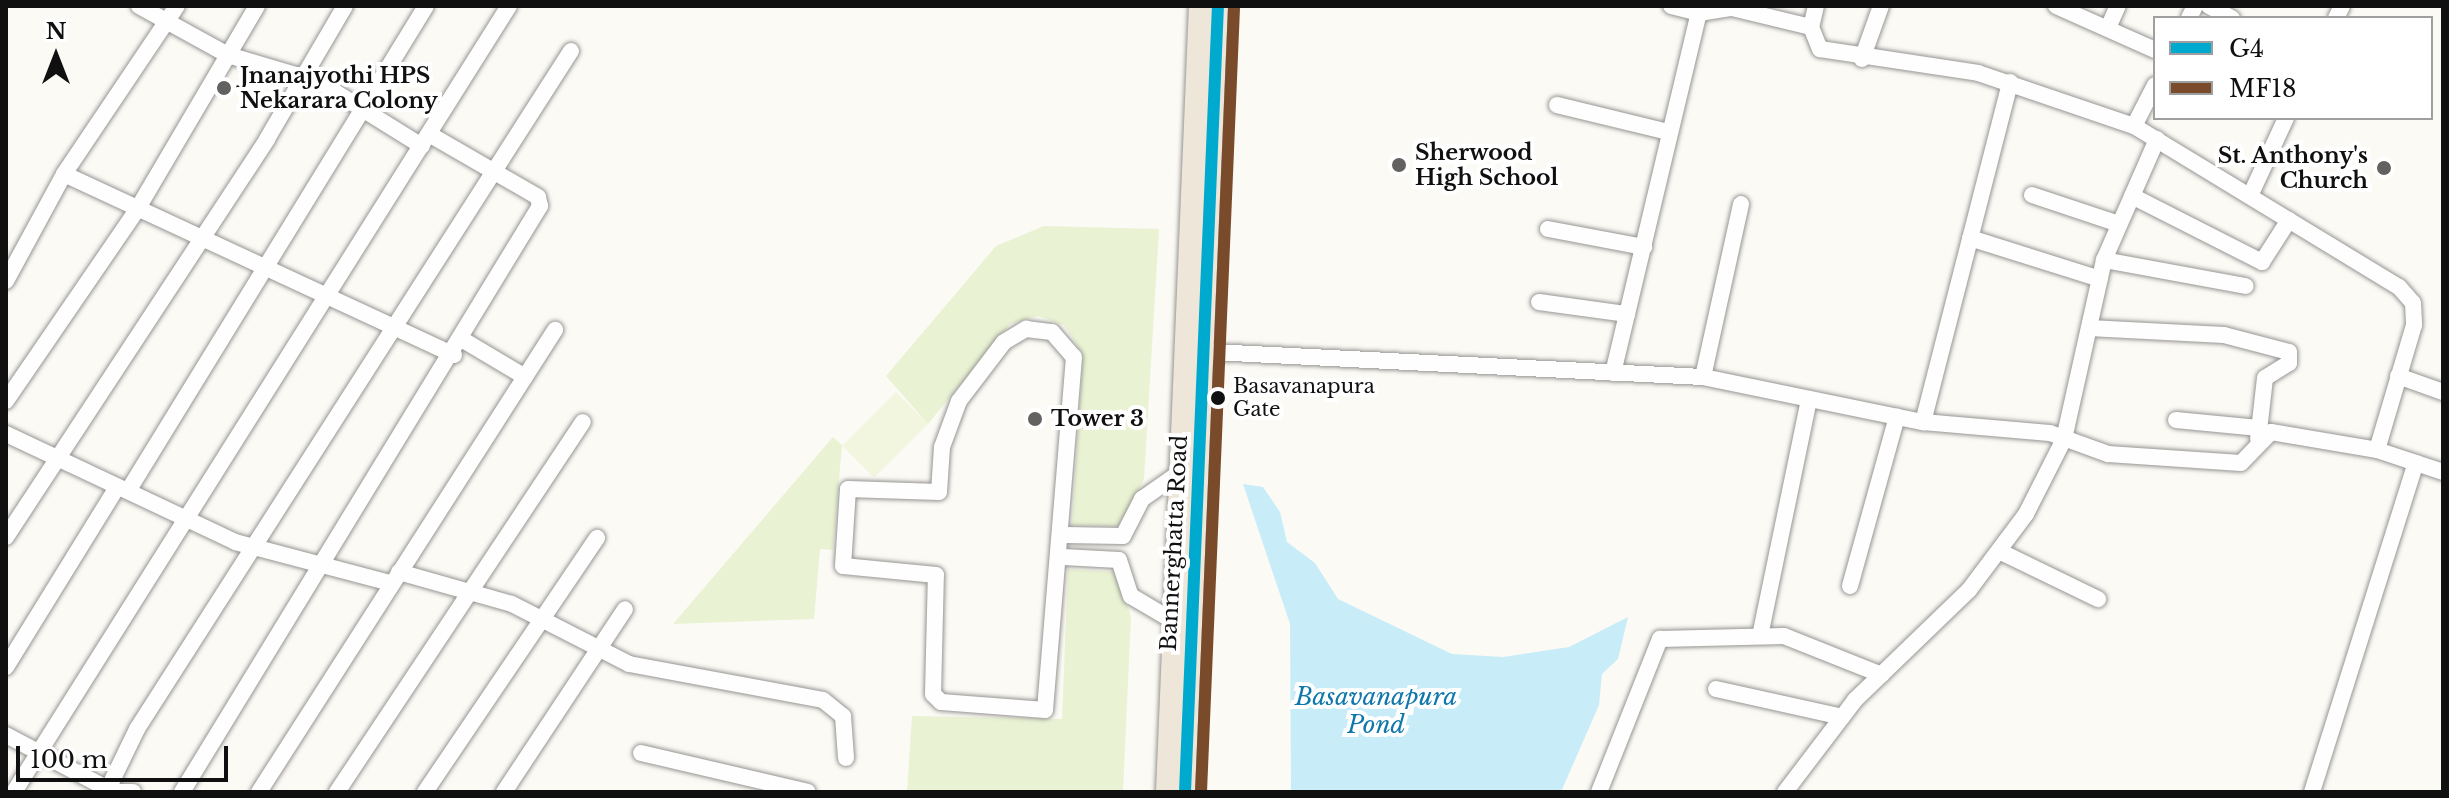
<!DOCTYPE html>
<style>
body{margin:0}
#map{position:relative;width:2449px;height:798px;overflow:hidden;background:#fcfaf5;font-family:"Libre Baskerville",serif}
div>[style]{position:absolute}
.green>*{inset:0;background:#e9f3d3}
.pitch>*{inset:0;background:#f2f6de;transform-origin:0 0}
.water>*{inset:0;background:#c9edf8}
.roads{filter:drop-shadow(0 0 2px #969593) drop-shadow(0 0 2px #969593)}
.minor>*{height:16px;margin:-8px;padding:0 8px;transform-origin:8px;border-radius:8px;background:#fffefe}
.major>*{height:20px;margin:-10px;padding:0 10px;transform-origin:10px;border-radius:10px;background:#eee6d9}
.bus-1>*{height:12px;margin:-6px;padding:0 6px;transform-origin:6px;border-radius:6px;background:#00a9ce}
.bus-2>*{height:12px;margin:-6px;padding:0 6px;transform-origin:6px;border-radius:6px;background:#7a4b2a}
.dots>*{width:22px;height:22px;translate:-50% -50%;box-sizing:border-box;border:4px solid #fff;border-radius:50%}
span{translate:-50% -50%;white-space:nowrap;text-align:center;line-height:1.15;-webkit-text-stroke:8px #fff;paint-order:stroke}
.bus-label{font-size:20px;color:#101010}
.left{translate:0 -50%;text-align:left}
.poi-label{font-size:22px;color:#101010;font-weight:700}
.right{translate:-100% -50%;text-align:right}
.street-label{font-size:22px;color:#101010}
.water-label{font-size:24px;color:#0f77ab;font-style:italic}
.frame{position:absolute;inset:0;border:8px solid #101010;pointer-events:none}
.legend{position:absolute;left:2153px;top:16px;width:280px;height:104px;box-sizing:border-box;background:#fff;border:2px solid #9f9f9f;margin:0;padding:10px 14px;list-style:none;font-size:24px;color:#101010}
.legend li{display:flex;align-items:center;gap:16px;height:40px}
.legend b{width:40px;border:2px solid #9f9f9f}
.north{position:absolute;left:16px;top:16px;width:80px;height:80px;-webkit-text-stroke:6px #fff;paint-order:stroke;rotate:0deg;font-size:22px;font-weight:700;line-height:32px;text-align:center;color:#101010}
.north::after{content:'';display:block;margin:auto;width:28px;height:36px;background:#101010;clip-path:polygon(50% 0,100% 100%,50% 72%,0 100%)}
.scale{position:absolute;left:16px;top:746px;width:212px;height:36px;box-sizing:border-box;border:4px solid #101010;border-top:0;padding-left:10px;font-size:24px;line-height:28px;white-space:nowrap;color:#101010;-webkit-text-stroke:6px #fff;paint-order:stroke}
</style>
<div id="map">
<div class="green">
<i style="clip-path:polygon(1044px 226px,1159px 229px,1144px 479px,1121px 526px,1072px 525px,1083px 354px,1064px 325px,1038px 316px,1010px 324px,928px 424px,886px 376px,996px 246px)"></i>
<i style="clip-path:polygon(833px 437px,842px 445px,833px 550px,820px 549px,814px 619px,673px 624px)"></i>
<i style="clip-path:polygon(1068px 569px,1117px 572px,1131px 617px,1123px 792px,907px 792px,912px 716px,1062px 719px)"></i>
</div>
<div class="pitch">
<i style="left:896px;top:392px;width:45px;height:76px;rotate:45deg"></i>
</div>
<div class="water">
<i style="clip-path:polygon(1243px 484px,1263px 487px,1280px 512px,1287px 542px,1315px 563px,1338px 599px,1452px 654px,1503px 657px,1569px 647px,1628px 617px,1618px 659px,1602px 674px,1599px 705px,1561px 792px,1291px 792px,1290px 624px)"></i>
</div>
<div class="roads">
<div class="minor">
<i style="left:139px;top:6px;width:102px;rotate:28.8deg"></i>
<i style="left:228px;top:55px;width:95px;rotate:16.5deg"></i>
<i style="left:319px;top:82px;width:121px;rotate:31.9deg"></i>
<i style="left:1671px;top:6px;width:29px;rotate:14deg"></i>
<i style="left:1699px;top:13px;width:33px;rotate:-9deg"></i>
<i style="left:1732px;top:8px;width:81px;rotate:13.5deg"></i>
<i style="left:1816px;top:6px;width:22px;rotate:103deg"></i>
<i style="left:1811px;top:27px;width:24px;rotate:68deg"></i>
<i style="left:1820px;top:49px;width:160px;rotate:8.6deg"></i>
<i style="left:1978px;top:73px;width:165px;rotate:18.8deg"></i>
<i style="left:2134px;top:126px;width:310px;rotate:31.3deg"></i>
<i style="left:2399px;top:287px;width:21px;rotate:49deg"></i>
<i style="left:2413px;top:303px;width:22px;rotate:87deg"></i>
<i style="left:2414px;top:325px;width:130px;rotate:106.5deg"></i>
<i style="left:2377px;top:450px;width:70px;rotate:18.4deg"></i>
<i style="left:2056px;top:6px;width:108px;rotate:24deg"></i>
<i style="left:2209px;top:6px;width:26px;rotate:28deg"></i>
<i style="left:2189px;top:18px;width:13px;rotate:-63deg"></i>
<i style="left:2336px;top:18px;width:13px;rotate:-63deg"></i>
<i style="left:2108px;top:28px;width:24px;rotate:-66deg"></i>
<i style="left:1862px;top:59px;width:56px;rotate:-70.3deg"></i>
<i style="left:1557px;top:105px;width:115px;rotate:13.6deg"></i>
<i style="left:2134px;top:126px;width:46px;rotate:-62.9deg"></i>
<i style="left:64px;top:174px;width:430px;rotate:24.9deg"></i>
<i style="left:2032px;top:195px;width:92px;rotate:18.4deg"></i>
<i style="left:2132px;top:196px;width:146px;rotate:26.9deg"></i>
<i style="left:2262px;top:262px;width:50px;rotate:-57.3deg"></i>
<i style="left:2250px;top:196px;width:86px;rotate:-65.2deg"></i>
<i style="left:1548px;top:229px;width:98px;rotate:10.6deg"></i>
<i style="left:1970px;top:238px;width:136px;rotate:17.5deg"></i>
<i style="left:2104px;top:260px;width:144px;rotate:10.4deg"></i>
<i style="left:6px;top:281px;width:122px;rotate:-61.5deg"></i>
<i style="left:64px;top:174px;width:202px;rotate:-56.1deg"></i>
<i style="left:1539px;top:302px;width:89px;rotate:7.8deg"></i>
<i style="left:2089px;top:328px;width:135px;rotate:3deg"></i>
<i style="left:2224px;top:335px;width:67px;rotate:14.7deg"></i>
<i style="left:2289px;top:352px;width:11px;rotate:90deg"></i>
<i style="left:2289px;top:363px;width:28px;rotate:148deg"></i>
<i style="left:2265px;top:378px;width:61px;rotate:96.5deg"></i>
<i style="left:1026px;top:329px;width:26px;rotate:7deg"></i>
<i style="left:1052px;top:332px;width:33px;rotate:49deg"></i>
<i style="left:1074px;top:357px;width:354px;rotate:94.7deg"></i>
<i style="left:1045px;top:710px;width:104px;rotate:-175.6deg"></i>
<i style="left:941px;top:702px;width:11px;rotate:-135deg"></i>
<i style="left:933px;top:694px;width:119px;rotate:-88.6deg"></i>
<i style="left:936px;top:575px;width:93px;rotate:-174.5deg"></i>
<i style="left:843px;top:566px;width:77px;rotate:-86.3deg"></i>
<i style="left:848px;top:489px;width:91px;rotate:1.9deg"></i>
<i style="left:939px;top:492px;width:45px;rotate:-86.2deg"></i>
<i style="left:942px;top:447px;width:49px;rotate:-69.7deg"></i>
<i style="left:959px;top:401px;width:74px;rotate:-52.7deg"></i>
<i style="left:1004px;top:342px;width:26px;rotate:-31deg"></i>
<i style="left:463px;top:340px;width:72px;rotate:30.8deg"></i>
<i style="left:1193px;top:351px;width:511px;rotate:2.92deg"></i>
<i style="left:1703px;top:377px;width:225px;rotate:11.6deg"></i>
<i style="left:1923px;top:422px;width:351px;rotate:-75.6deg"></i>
<i style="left:1613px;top:373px;width:370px;rotate:-76.6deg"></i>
<i style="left:2398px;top:376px;width:48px;rotate:19.6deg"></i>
<i style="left:1703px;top:377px;width:177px;rotate:-77.6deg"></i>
<i style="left:6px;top:401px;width:234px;rotate:-55.6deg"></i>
<i style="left:138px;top:208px;width:234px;rotate:-59.5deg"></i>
<i style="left:2176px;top:420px;width:83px;rotate:5.5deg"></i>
<i style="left:1923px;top:422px;width:127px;rotate:5deg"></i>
<i style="left:2050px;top:433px;width:62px;rotate:19.9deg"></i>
<i style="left:2108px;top:454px;width:133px;rotate:3.9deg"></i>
<i style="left:2241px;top:463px;width:43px;rotate:-45.9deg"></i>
<i style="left:2271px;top:432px;width:108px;rotate:9.6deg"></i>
<i style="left:6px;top:434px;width:253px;rotate:25.2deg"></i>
<i style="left:235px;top:542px;width:160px;rotate:14.8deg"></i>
<i style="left:128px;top:491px;width:569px;rotate:-58.43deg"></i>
<i style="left:1064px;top:535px;width:59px;rotate:1deg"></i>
<i style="left:1123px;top:536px;width:42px;rotate:-62.8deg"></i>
<i style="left:1142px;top:499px;width:40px;rotate:-34.9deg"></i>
<i style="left:6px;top:537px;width:476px;rotate:-56.7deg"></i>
<i style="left:267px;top:139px;width:154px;rotate:-59.6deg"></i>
<i style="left:2001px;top:552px;width:108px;rotate:25.9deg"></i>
<i style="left:1063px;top:557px;width:56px;rotate:3.1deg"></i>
<i style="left:1119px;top:560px;width:38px;rotate:72deg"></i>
<i style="left:1131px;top:596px;width:43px;rotate:30.7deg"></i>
<i style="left:399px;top:572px;width:117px;rotate:15.8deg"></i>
<i style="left:512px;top:604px;width:131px;rotate:27.1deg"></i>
<i style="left:629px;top:664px;width:197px;rotate:10.5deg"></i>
<i style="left:823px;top:700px;width:26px;rotate:39deg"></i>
<i style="left:843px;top:716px;width:42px;rotate:85.9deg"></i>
<i style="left:1850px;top:586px;width:176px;rotate:-74.5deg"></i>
<i style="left:1760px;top:636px;width:242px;rotate:-78.3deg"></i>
<i style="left:6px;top:667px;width:211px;rotate:-58.3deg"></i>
<i style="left:1716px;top:689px;width:129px;rotate:12.5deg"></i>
<i style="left:6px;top:735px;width:115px;rotate:27.9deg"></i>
<i style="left:108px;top:789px;width:67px;rotate:-64.2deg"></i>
<i style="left:137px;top:729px;width:805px;rotate:-57.38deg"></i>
<i style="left:641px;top:753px;width:171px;rotate:13.1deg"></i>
<i style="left:14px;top:792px;width:929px;rotate:-57.8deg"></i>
<i style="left:101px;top:792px;width:32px"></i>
<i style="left:182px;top:792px;width:687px;rotate:-58.58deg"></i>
<i style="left:540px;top:206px;width:9px;rotate:-103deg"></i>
<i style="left:538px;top:197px;width:126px;rotate:-150deg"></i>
<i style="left:259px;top:792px;width:549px;rotate:-57.35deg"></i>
<i style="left:337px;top:792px;width:444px;rotate:-56.4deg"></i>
<i style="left:425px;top:792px;width:307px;rotate:-55.9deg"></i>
<i style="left:504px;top:792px;width:219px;rotate:-56.5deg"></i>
<i style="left:1599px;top:792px;width:165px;rotate:-68.3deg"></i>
<i style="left:1660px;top:639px;width:124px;rotate:-1.4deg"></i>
<i style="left:1784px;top:636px;width:105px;rotate:21.7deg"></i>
<i style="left:1785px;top:792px;width:116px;rotate:-52.7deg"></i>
<i style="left:1855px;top:700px;width:158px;rotate:-44deg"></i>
<i style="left:1969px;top:590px;width:95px;rotate:-53.1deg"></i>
<i style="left:2026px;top:514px;width:84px;rotate:-63.1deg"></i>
<i style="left:2064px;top:439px;width:183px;rotate:-77.4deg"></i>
<i style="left:2104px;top:260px;width:132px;rotate:-66.3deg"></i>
<i style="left:2312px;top:792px;width:345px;rotate:-72.5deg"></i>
</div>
<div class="major">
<i style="left:1166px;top:792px;width:787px;rotate:-87.6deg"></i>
<i style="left:1185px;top:792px;width:787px;rotate:-87.6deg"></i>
</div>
</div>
<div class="bus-1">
<i style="left:1185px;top:792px;width:787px;rotate:-87.6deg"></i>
</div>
<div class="bus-2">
<i style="left:1201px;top:792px;width:786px;rotate:-87.59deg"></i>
</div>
<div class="dots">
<i style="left:224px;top:88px;background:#636260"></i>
<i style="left:1399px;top:165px;background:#636260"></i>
<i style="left:2384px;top:168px;background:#636260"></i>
<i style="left:1218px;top:398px;background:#101010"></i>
<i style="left:1035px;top:419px;background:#636260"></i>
</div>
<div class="bus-label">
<span class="left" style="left:1233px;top:398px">Basavanapura<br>Gate</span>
</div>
<div class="poi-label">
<span class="left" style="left:240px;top:88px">Jnanajyothi HPS<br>Nekarara Colony</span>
<span class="left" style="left:1415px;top:165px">Sherwood<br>High School</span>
<span class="right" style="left:2368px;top:168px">St. Anthony's<br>Church</span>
<span class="left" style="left:1051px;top:419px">Tower 3</span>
</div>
<div class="street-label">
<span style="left:1174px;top:543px;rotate:-87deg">Bannerghatta Road</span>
</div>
<div class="water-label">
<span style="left:1376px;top:711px">Basavanapura<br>Pond</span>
</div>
<div class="frame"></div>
<ul class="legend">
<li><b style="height:10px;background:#00a9ce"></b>G4</li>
<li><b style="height:10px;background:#7a4b2a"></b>MF18</li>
</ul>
<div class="north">N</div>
<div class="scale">100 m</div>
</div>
